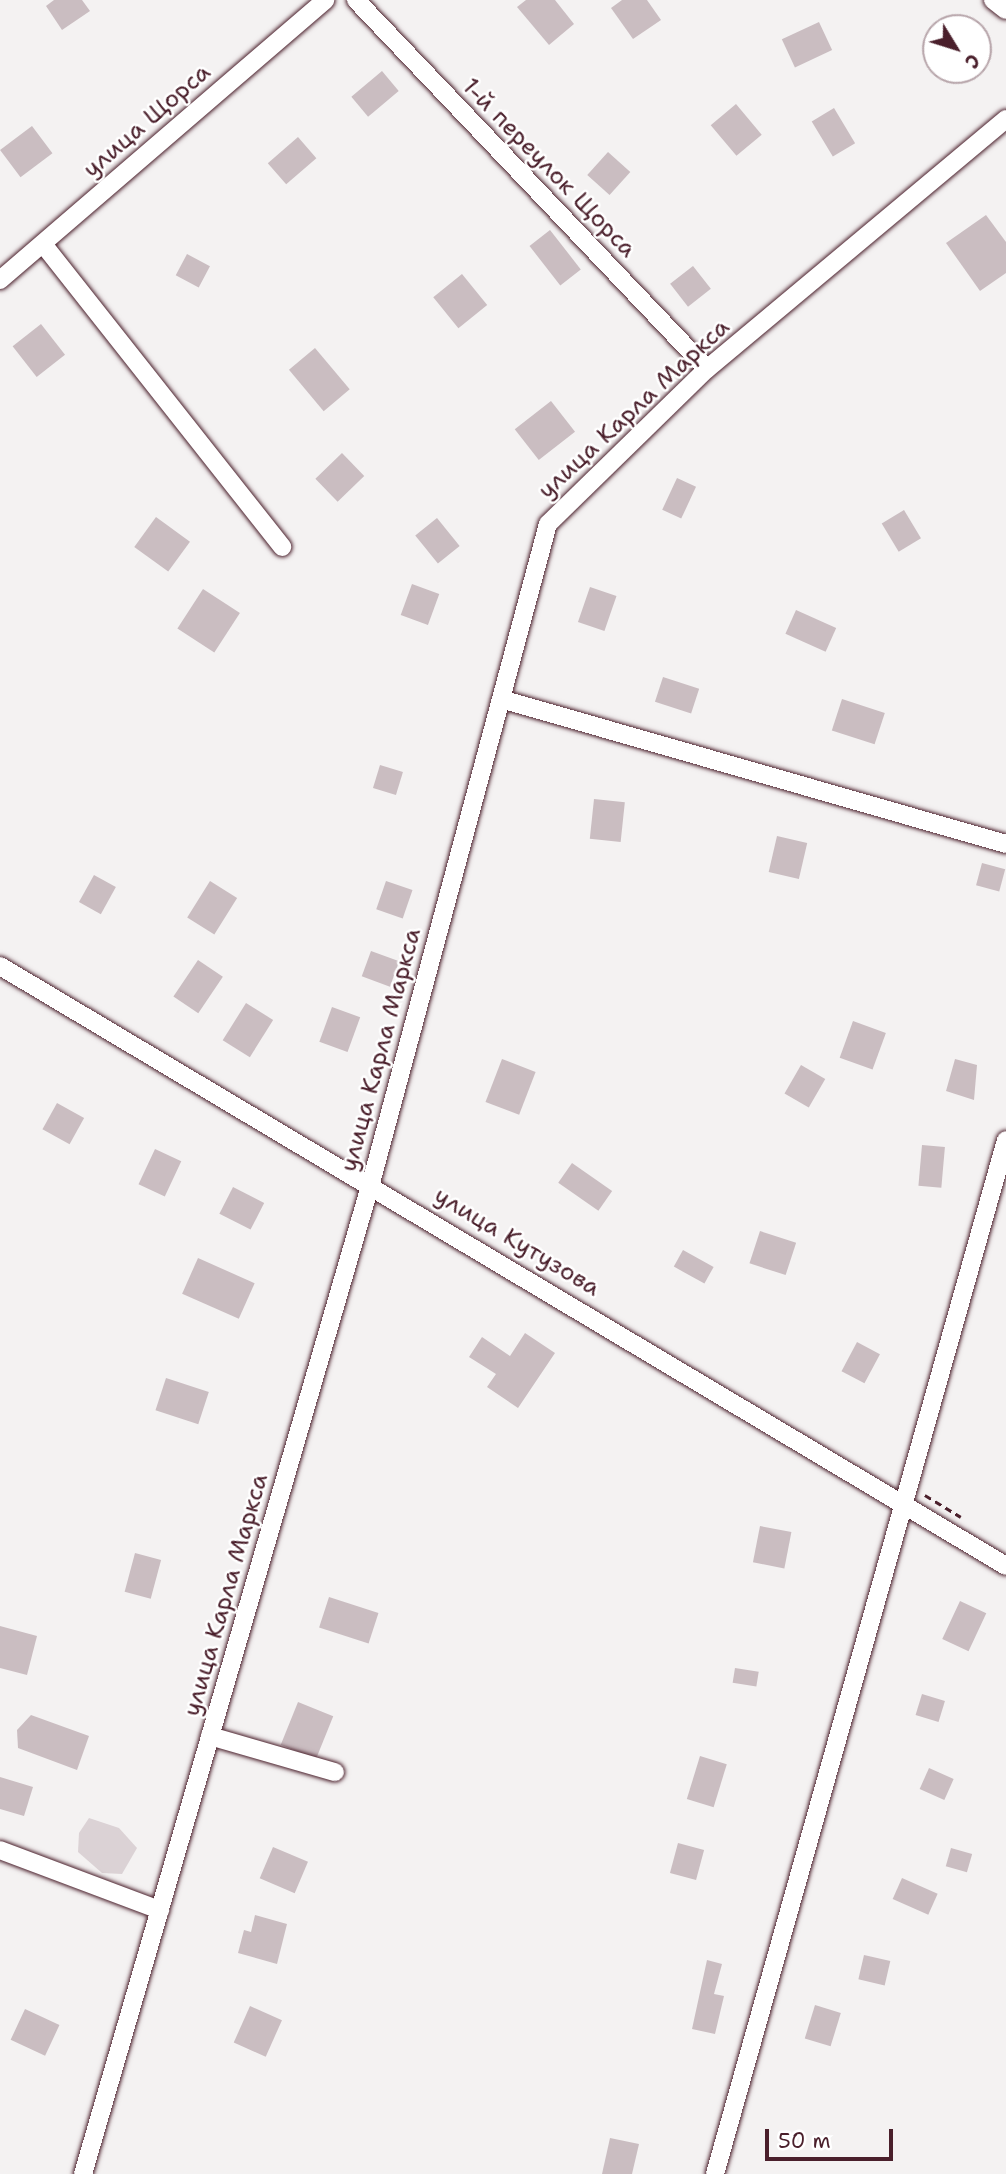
<!DOCTYPE html>
<meta charset="utf-8">
<style>
body{margin:0}
#map{position:relative;width:1006px;height:2174px;overflow:hidden;background:#f4f2f2;font-family:"Shantell Sans",sans-serif}
div>[style]{position:absolute}
.green>*{inset:0;background:#dbd2d5}
.building>*{inset:0;background:#cabdc1;transform-origin:0 0}
.path>*{height:2.5px;margin-top:-1.25px;transform-origin:0;background:repeating-linear-gradient(90deg,#4a1f2b 0 7px,transparent 0 12px)}
.roads{filter:drop-shadow(0 0 2px #4a1f2b) drop-shadow(0 0 2px #4a1f2b)}
.minor>*{height:18px;margin:-9px;padding:0 9px;transform-origin:9px;border-radius:9px;background:#fff}
span{translate:-50% -50%;white-space:nowrap;text-align:center;line-height:1.15;-webkit-text-stroke:5px #fff;paint-order:stroke}
.street-label{font-size:24px;color:#4a1f2b}
.north{position:absolute;left:922px;top:14px;width:70px;height:70px;box-sizing:border-box;background:#fff;border:2px solid #b7a5aa;border-radius:50%;rotate:128deg;font-size:19px;font-weight:700;line-height:28px;text-align:center;color:#4a1f2b}
.north::after{content:'';display:block;margin:auto;width:24px;height:32px;background:#4a1f2b;clip-path:polygon(50% 0,100% 100%,50% 72%,0 100%)}
.scale{position:absolute;left:765px;top:2129px;width:128px;height:32px;box-sizing:border-box;border:4px solid #4a1f2b;border-top:0;padding-left:9px;font-size:21px;line-height:24px;white-space:nowrap;color:#4a1f2b;-webkit-text-stroke:5px #fff;paint-order:stroke}
</style>
<div id="map">
<div class="green">
<i style="clip-path:polygon(89px 1818px,119px 1828px,137px 1848px,122px 1874px,102px 1873px,78px 1852px,79px 1833px)"></i>
</div>
<div class="building">
<i style="clip-path:polygon(54px 0,82px 0,90px 11px,62px 30px,46px 6px)"></i>
<i style="clip-path:polygon(526px 0,555px 0,574px 24px,549px 45px,517px 7px)"></i>
<i style="clip-path:polygon(622px 0,647px 0,661px 20px,633px 39px,611px 8px)"></i>
<i style="left:819px;top:22px;width:31px;height:41px;rotate:65deg"></i>
<i style="left:382px;top:71px;width:26px;height:40px;rotate:50deg"></i>
<i style="left:736px;top:104px;width:40px;height:33px;rotate:50deg"></i>
<i style="left:834px;top:108px;width:41px;height:26px;rotate:59deg"></i>
<i style="left:32px;top:126px;width:34px;height:40px;rotate:53deg"></i>
<i style="left:298px;top:137px;width:28px;height:40px;rotate:49deg"></i>
<i style="left:608px;top:152px;width:30px;height:31px;rotate:42deg"></i>
<i style="clip-path:polygon(986px 215px,1006px 242px,1006px 273px,980px 291px,946px 243px)"></i>
<i style="left:550px;top:230px;width:50px;height:26px;rotate:52deg"></i>
<i style="left:187px;top:254px;width:26px;height:24px;rotate:28deg"></i>
<i style="left:693px;top:266px;width:29px;height:29px;rotate:52deg"></i>
<i style="left:462px;top:274px;width:40px;height:37px;rotate:51deg"></i>
<i style="left:41px;top:324px;width:39px;height:36px;rotate:52deg"></i>
<i style="left:315px;top:348px;width:54px;height:34px;rotate:50deg"></i>
<i style="left:551px;top:401px;width:39px;height:46px;rotate:52deg"></i>
<i style="left:342px;top:453px;width:32px;height:37px;rotate:46deg"></i>
<i style="left:677px;top:478px;width:21px;height:35px;rotate:25deg"></i>
<i style="left:904px;top:510px;width:33px;height:26px;rotate:59deg"></i>
<i style="left:156px;top:517px;width:42px;height:37px;rotate:36deg"></i>
<i style="left:437px;top:518px;width:36px;height:28px;rotate:51deg"></i>
<i style="left:412px;top:584px;width:29px;height:33px;rotate:20deg"></i>
<i style="left:590px;top:587px;width:28px;height:37px;rotate:19deg"></i>
<i style="left:203px;top:589px;width:44px;height:47px;rotate:33deg"></i>
<i style="left:796px;top:610px;width:44px;height:26px;rotate:24deg"></i>
<i style="left:663px;top:677px;width:38px;height:26px;rotate:18deg"></i>
<i style="left:842px;top:699px;width:45px;height:33px;rotate:18deg"></i>
<i style="left:380px;top:765px;width:24px;height:24px;rotate:17deg"></i>
<i style="left:594px;top:799px;width:31px;height:40px;rotate:6deg"></i>
<i style="left:777px;top:836px;width:31px;height:37px;rotate:13deg"></i>
<i style="left:982px;top:863px;width:24px;height:23px;rotate:15deg"></i>
<i style="left:94px;top:875px;width:25px;height:31px;rotate:29deg"></i>
<i style="left:210px;top:881px;width:32px;height:43px;rotate:32deg"></i>
<i style="left:386px;top:881px;width:28px;height:30px;rotate:19deg"></i>
<i style="left:371px;top:951px;width:30px;height:27px;rotate:20deg"></i>
<i style="left:198px;top:960px;width:30px;height:44px;rotate:34deg"></i>
<i style="left:246px;top:1003px;width:32px;height:44px;rotate:32deg"></i>
<i style="left:332px;top:1007px;width:30px;height:37px;rotate:20deg"></i>
<i style="left:853px;top:1021px;width:35px;height:39px;rotate:20deg"></i>
<i style="left:502px;top:1059px;width:36px;height:46px;rotate:21deg"></i>
<i style="clip-path:polygon(955px 1059px,977px 1065px,974px 1100px,946px 1091px)"></i>
<i style="left:801px;top:1065px;width:28px;height:33px;rotate:30deg"></i>
<i style="left:57px;top:1103px;width:31px;height:30px;rotate:29deg"></i>
<i style="left:922px;top:1145px;width:23px;height:41px;rotate:5deg"></i>
<i style="left:155px;top:1149px;width:29px;height:39px;rotate:25deg"></i>
<i style="left:572px;top:1163px;width:49px;height:24px;rotate:35deg"></i>
<i style="left:233px;top:1187px;width:35px;height:30px;rotate:27deg"></i>
<i style="left:760px;top:1231px;width:38px;height:34px;rotate:18deg"></i>
<i style="left:683px;top:1250px;width:35px;height:19px;rotate:29deg"></i>
<i style="left:198px;top:1258px;width:62px;height:39px;rotate:24deg"></i>
<i style="clip-path:polygon(525px 1333px,555px 1353px,518px 1408px,487px 1387px,496px 1374px,469px 1357px,482px 1337px,510px 1356px)"></i>
<i style="left:857px;top:1342px;width:26px;height:33px;rotate:28deg"></i>
<i style="left:166px;top:1378px;width:45px;height:34px;rotate:18deg"></i>
<i style="left:760px;top:1526px;width:32px;height:37px;rotate:11deg"></i>
<i style="left:135px;top:1553px;width:27px;height:40px;rotate:15deg"></i>
<i style="left:329px;top:1597px;width:52px;height:32px;rotate:18deg"></i>
<i style="left:960px;top:1601px;width:29px;height:42px;rotate:25deg"></i>
<i style="clip-path:polygon(0 1626px,37px 1636px,27px 1675px,0 1668px)"></i>
<i style="left:735px;top:1668px;width:24px;height:15px;rotate:9deg"></i>
<i style="left:922px;top:1694px;width:24px;height:22px;rotate:17deg"></i>
<i style="left:298px;top:1702px;width:38px;height:46px;rotate:22deg"></i>
<i style="clip-path:polygon(31px 1715px,89px 1736px,77px 1770px,18px 1748px,17px 1730px)"></i>
<i style="left:700px;top:1756px;width:28px;height:45px;rotate:17deg"></i>
<i style="left:929px;top:1768px;width:27px;height:23px;rotate:24deg"></i>
<i style="clip-path:polygon(0 1777px,33px 1787px,24px 1816px,0 1809px)"></i>
<i style="left:678px;top:1843px;width:27px;height:31px;rotate:15deg"></i>
<i style="left:273px;top:1847px;width:38px;height:34px;rotate:23deg"></i>
<i style="left:951px;top:1848px;width:22px;height:19px;rotate:16deg"></i>
<i style="left:902px;top:1878px;width:39px;height:23px;rotate:24deg"></i>
<i style="clip-path:polygon(255px 1915px,287px 1924px,277px 1964px,238px 1953px,244px 1930px,251px 1932px)"></i>
<i style="left:864px;top:1955px;width:27px;height:25px;rotate:13deg"></i>
<i style="clip-path:polygon(707px 1960px,722px 1964px,714px 1994px,724px 1996px,715px 2034px,692px 2029px)"></i>
<i style="left:815px;top:2005px;width:27px;height:35px;rotate:17deg"></i>
<i style="left:250px;top:2006px;width:35px;height:40px;rotate:24deg"></i>
<i style="left:25px;top:2009px;width:38px;height:34px;rotate:25deg"></i>
<i style="clip-path:polygon(610px 2138px,639px 2144px,632px 2174px,602px 2174px)"></i>
</div>
<div class="path">
<i style="left:925px;top:1495px;width:42px;rotate:31.4deg"></i>
</div>
<div class="roads">
<div class="minor">
<i style="left:356px;top:0;width:509px;rotate:46.43deg"></i>
<i style="left:993px;top:0;width:16px;rotate:38deg"></i>
<i style="left:43px;top:244px;width:386px;rotate:51.7deg"></i>
<i style="left:0;top:280px;width:429px;rotate:-40.7deg"></i>
<i style="left:501px;top:699px;width:525px;rotate:16.02deg"></i>
<i style="left:0;top:966px;width:1171px;rotate:30.81deg"></i>
<i style="left:210px;top:1736px;width:130px;rotate:16.1deg"></i>
<i style="left:0;top:1850px;width:171px;rotate:20.6deg"></i>
<i style="left:83px;top:2174px;width:1032px;rotate:-73.8deg"></i>
<i style="left:371px;top:1183px;width:682px;rotate:-74.97deg"></i>
<i style="left:548px;top:524px;width:222px;rotate:-44.3deg"></i>
<i style="left:707px;top:369px;width:390px;rotate:-39.9deg"></i>
<i style="left:715px;top:2174px;width:1074px;rotate:-74.28deg"></i>
</div>
</div>
<div class="street-label">
<span style="left:147px;top:121px;rotate:-41deg">улица Щорса</span>
<span style="left:549px;top:168px;rotate:46deg">1-й переулок Щорса</span>
<span style="left:634px;top:409px;rotate:-43deg">улица Карла Маркса</span>
<span style="left:381px;top:1050px;rotate:-75deg">улица Карла Маркса</span>
<span style="left:517px;top:1242px;rotate:31deg">улица Кутузова</span>
<span style="left:226px;top:1595px;rotate:-74deg">улица Карла Маркса</span>
</div>
<div class="north">С</div>
<div class="scale">50 m</div>
</div>
